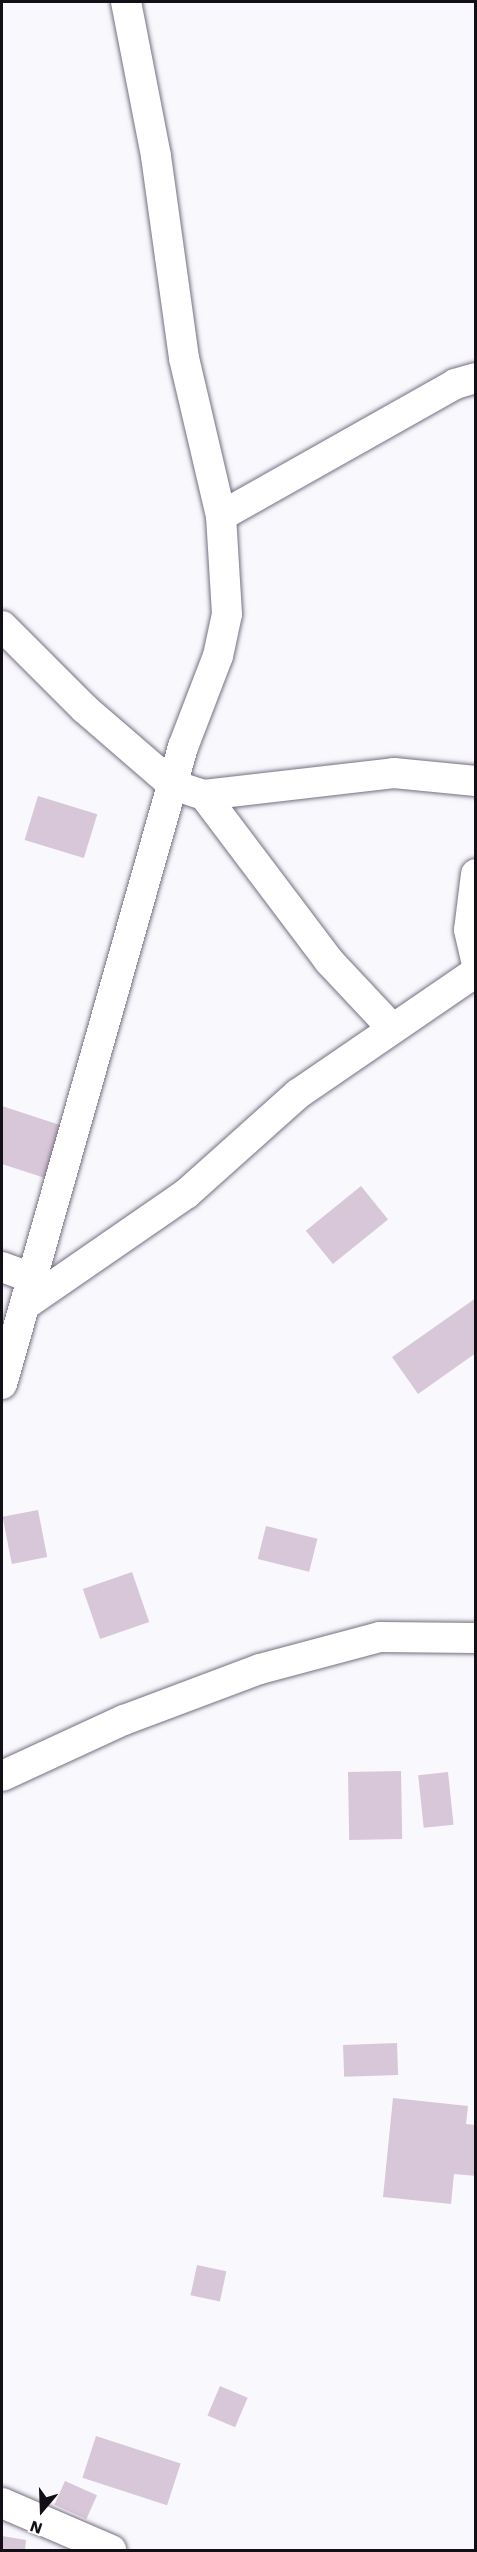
<!DOCTYPE html>
<style>
body{margin:0}
#map{position:relative;width:477px;height:2552px;overflow:hidden;background:#f9f8fc;font-family:"Work Sans",sans-serif}
div>[style]{position:absolute}
.building>*{inset:0;background:#d8c7d8;transform-origin:0 0}
.roads{filter:drop-shadow(0 0 2px #766f82) drop-shadow(0 0 2px #766f82)}
.street>*{height:30px;margin:-15px;padding:0 15px;transform-origin:15px;border-radius:15px;background:#fff}
span{translate:-50% -50%;white-space:nowrap;text-align:center;line-height:1.15;-webkit-text-stroke:6px #fff;paint-order:stroke}
.frame{position:absolute;inset:0;border:3px solid #120f16;pointer-events:none}
.north{position:absolute;left:12px;top:2480px;width:60px;height:60px;-webkit-text-stroke:4px #fff;paint-order:stroke;rotate:199deg;font-size:16px;font-weight:700;line-height:24px;text-align:center;color:#120f16}
.north::after{content:'';display:block;margin:auto;width:21px;height:27px;background:#120f16;clip-path:polygon(50% 0,100% 100%,50% 72%,0 100%)}
</style>
<div id="map">
<div class="building">
<i style="left:38px;top:796px;width:62px;height:46px;rotate:17deg"></i>
<i style="clip-path:polygon(2px 1106px,66px 1127px,48px 1179px,2px 1164px)"></i>
<i style="left:361px;top:1186px;width:43px;height:71px;rotate:51deg"></i>
<i style="clip-path:polygon(476px 1298px,476px 1353px,418px 1394px,392px 1357px)"></i>
<i style="left:38px;top:1510px;width:48px;height:36px;rotate:79deg"></i>
<i style="left:266px;top:1526px;width:53px;height:34px;rotate:14deg"></i>
<i style="left:132px;top:1572px;width:53px;height:52px;rotate:71deg"></i>
<i style="left:401px;top:1771px;width:68px;height:53px;rotate:89deg"></i>
<i style="left:448px;top:1772px;width:53px;height:30px;rotate:84deg"></i>
<i style="left:397px;top:2043px;width:32px;height:54px;rotate:88deg"></i>
<i style="clip-path:polygon(393px 2098px,468px 2106px,466px 2124px,476px 2125px,476px 2176px,454px 2174px,451px 2204px,383px 2197px)"></i>
<i style="left:197px;top:2265px;width:30px;height:31px;rotate:12deg"></i>
<i style="left:220px;top:2386px;width:30px;height:32px;rotate:23deg"></i>
<i style="left:96px;top:2436px;width:89px;height:44px;rotate:18deg"></i>
<i style="left:65px;top:2481px;width:35px;height:26px;rotate:24deg"></i>
<i style="clip-path:polygon(2px 2536px,26px 2540px,25px 2550px,2px 2550px)"></i>
</div>
<div class="roads">
<div class="street">
<i style="left:221px;top:516px;width:269px;rotate:-29.4deg"></i>
<i style="left:455px;top:384px;width:22px;rotate:-16deg"></i>
<i style="left:2px;top:626px;width:117px;rotate:45deg"></i>
<i style="left:85px;top:709px;width:116px;rotate:40.8deg"></i>
<i style="left:173px;top:785px;width:33px;rotate:18deg"></i>
<i style="left:204px;top:795px;width:191px;rotate:-6.6deg"></i>
<i style="left:394px;top:773px;width:82px;rotate:5.6deg"></i>
<i style="left:204px;top:795px;width:208px;rotate:53deg"></i>
<i style="left:329px;top:961px;width:92px;rotate:46.8deg"></i>
<i style="left:476px;top:874px;width:56px;rotate:97.1deg"></i>
<i style="left:469px;top:930px;width:31px;rotate:77deg"></i>
<i style="left:2px;top:1267px;width:33px;rotate:20deg"></i>
<i style="left:25px;top:1305px;width:196px;rotate:-34.6deg"></i>
<i style="left:186px;top:1194px;width:150px;rotate:-41.8deg"></i>
<i style="left:298px;top:1094px;width:216px;rotate:-34.4deg"></i>
<i style="left:2px;top:1384px;width:662px;rotate:-74.14deg"></i>
<i style="left:183px;top:747px;width:97px;rotate:-69deg"></i>
<i style="left:218px;top:656px;width:43px;rotate:-77.9deg"></i>
<i style="left:227px;top:614px;width:98px;rotate:-93.5deg"></i>
<i style="left:221px;top:516px;width:162px;rotate:-103.2deg"></i>
<i style="left:184px;top:358px;width:204px;rotate:-97.9deg"></i>
<i style="left:156px;top:156px;width:157px;rotate:-101deg"></i>
<i style="left:2px;top:1776px;width:134px;rotate:-24.7deg"></i>
<i style="left:124px;top:1720px;width:145px;rotate:-20.6deg"></i>
<i style="left:260px;top:1669px;width:124px;rotate:-14.9deg"></i>
<i style="left:380px;top:1637px;width:96px;rotate:0.6deg"></i>
<i style="left:2px;top:2503px;width:119px;rotate:23.3deg"></i>
</div>
</div>
<div class="frame"></div>
<div class="north">N</div>
</div>
